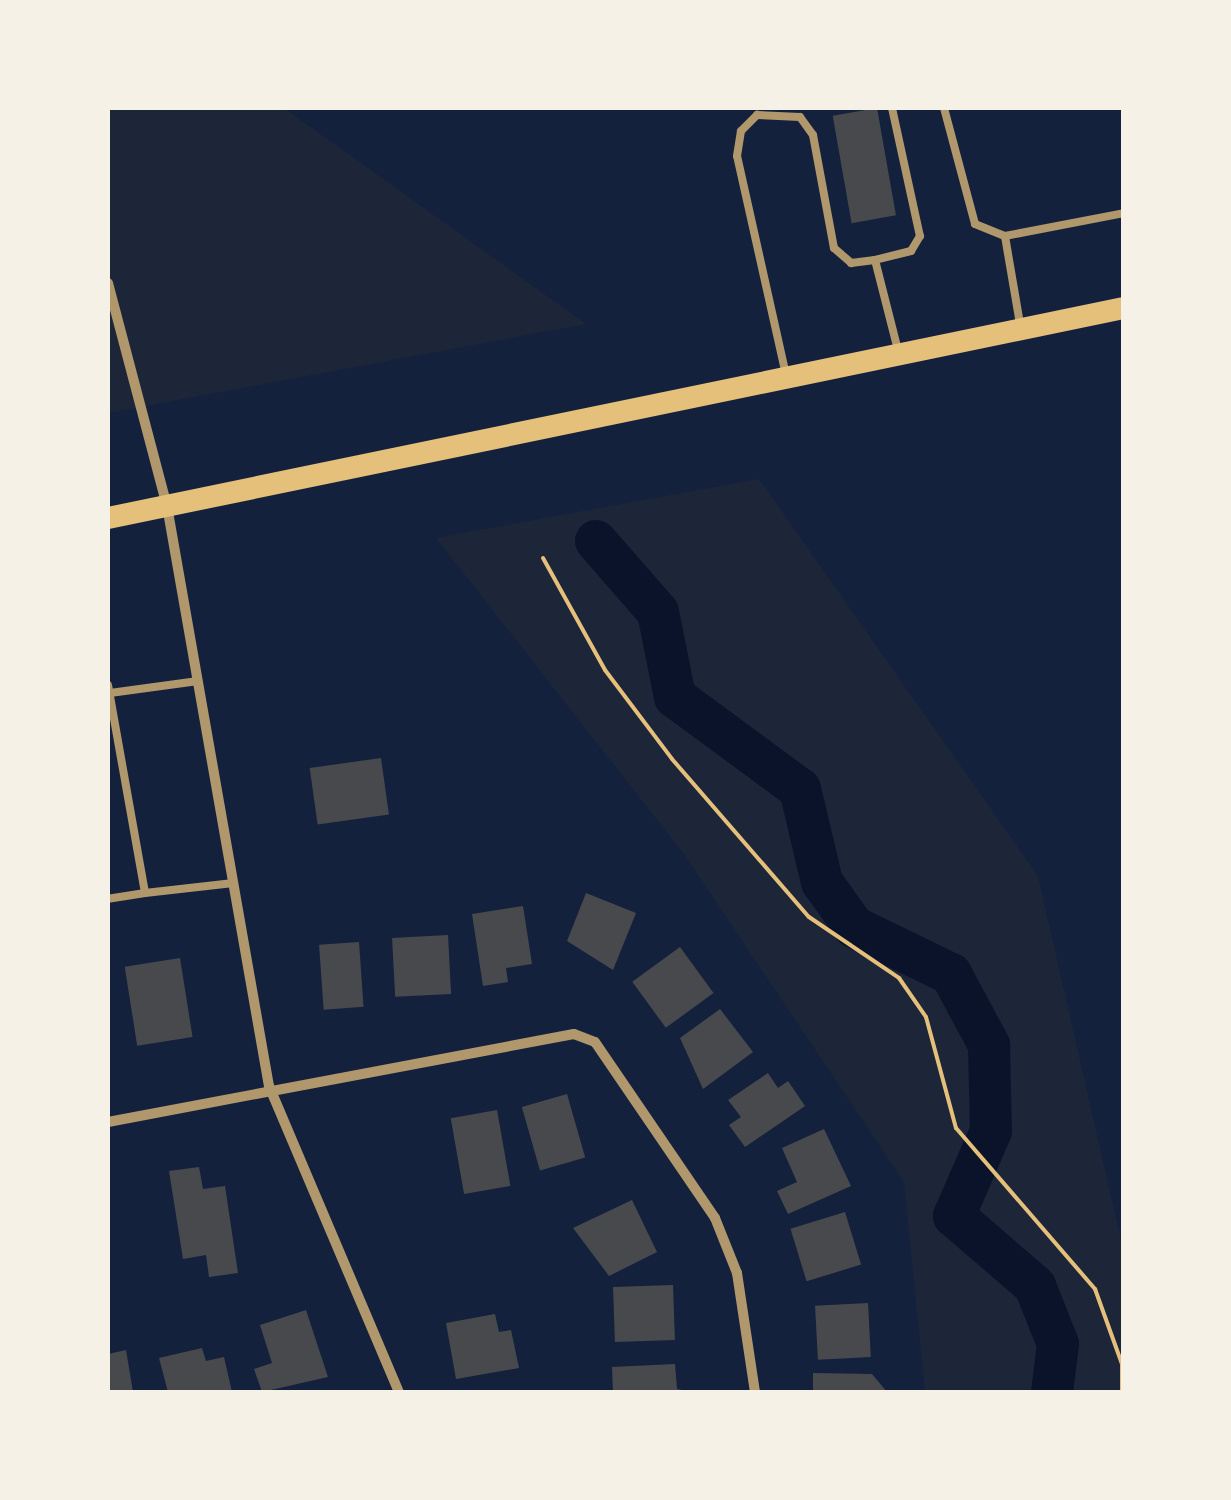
<!DOCTYPE html>
<style>
body{margin:0}
#map{position:relative;width:1231px;height:1500px;overflow:hidden;background:#14213d;font-family:Manrope,sans-serif}
div>[style]{position:absolute}
.green>*{inset:0;background:#1d2539}
.river>*{height:42px;margin:-21px;padding:0 21px;transform-origin:21px;border-radius:21px;background:#0b132b}
.building>*{inset:0;background:#48494c;transform-origin:0 0}
.path>*{height:4px;margin:-2px;padding:0 2px;transform-origin:2px;border-radius:2px;background:#e5c07b}
.service>*{height:8px;margin:-4px;padding:0 4px;transform-origin:4px;border-radius:4px;background:#b1986c}
.minor>*{height:10px;margin:-5px;padding:0 5px;transform-origin:5px;border-radius:5px;background:#b1986c}
.primary>*{height:22px;margin:-11px;padding:0 11px;transform-origin:11px;border-radius:11px;background:#e5c07b}
span{translate:-50% -50%;white-space:nowrap;text-align:center;line-height:1.15;-webkit-text-stroke:10px #f6f1e7;paint-order:stroke}
.frame{position:absolute;inset:0;border:110px solid #f6f1e7;pointer-events:none}
</style>
<div id="map">
<div class="green">
<i style="clip-path:polygon(108px 108px,284px 108px,586px 324px,108px 413px)"></i>
<i style="clip-path:polygon(759px 479px,1038px 876px,1123px 1249px,1123px 1392px,925px 1392px,904px 1182px,684px 854px,436px 538px)"></i>
</div>
<div class="river">
<i style="left:596px;top:541px;width:94px;rotate:48.9deg"></i>
<i style="left:658px;top:612px;width:87px;rotate:78.7deg"></i>
<i style="left:675px;top:697px;width:155px;rotate:36.4deg"></i>
<i style="left:800px;top:789px;width:96px;rotate:76.7deg"></i>
<i style="left:822px;top:882px;width:55px;rotate:54.6deg"></i>
<i style="left:854px;top:927px;width:108px;rotate:25.9deg"></i>
<i style="left:951px;top:974px;width:81px;rotate:61.8deg"></i>
<i style="left:989px;top:1045px;width:86px;rotate:88.7deg"></i>
<i style="left:991px;top:1131px;width:93px;rotate:113.5deg"></i>
<i style="left:954px;top:1216px;width:107px;rotate:40.8deg"></i>
<i style="left:1035px;top:1286px;width:62px;rotate:68.4deg"></i>
<i style="left:1058px;top:1344px;width:48px;rotate:97.1deg"></i>
</div>
<div class="building">
<i style="left:877px;top:108px;width:109px;height:45px;rotate:80deg"></i>
<i style="left:381px;top:758px;width:57px;height:72px;rotate:82deg"></i>
<i style="clip-path:polygon(586px 893px,636px 913px,613px 970px,567px 941px)"></i>
<i style="clip-path:polygon(523px 906px,532px 964px,506px 968px,508px 982px,483px 986px,472px 914px)"></i>
<i style="left:448px;top:935px;width:59px;height:56px;rotate:87deg"></i>
<i style="left:359px;top:942px;width:65px;height:40px;rotate:86deg"></i>
<i style="left:680px;top:947px;width:57px;height:59px;rotate:54deg"></i>
<i style="left:180px;top:958px;width:80px;height:56px;rotate:81deg"></i>
<i style="clip-path:polygon(720px 1009px,753px 1052px,703px 1089px,680px 1038px)"></i>
<i style="clip-path:polygon(768px 1073px,778px 1088px,788px 1081px,805px 1106px,745px 1147px,729px 1125px,741px 1117px,728px 1100px)"></i>
<i style="left:567px;top:1094px;width:66px;height:47px;rotate:74deg"></i>
<i style="left:497px;top:1110px;width:77px;height:47px;rotate:80deg"></i>
<i style="clip-path:polygon(824px 1129px,851px 1186px,788px 1214px,777px 1191px,797px 1182px,782px 1148px)"></i>
<i style="clip-path:polygon(199px 1167px,203px 1189px,225px 1186px,238px 1273px,209px 1277px,206px 1255px,183px 1259px,169px 1171px)"></i>
<i style="clip-path:polygon(632px 1200px,657px 1252px,609px 1276px,573px 1228px)"></i>
<i style="left:845px;top:1212px;width:55px;height:57px;rotate:73deg"></i>
<i style="left:673px;top:1285px;width:55px;height:60px;rotate:88deg"></i>
<i style="left:868px;top:1303px;width:54px;height:53px;rotate:87deg"></i>
<i style="clip-path:polygon(306px 1310px,328px 1377px,262px 1392px,254px 1369px,272px 1363px,260px 1325px)"></i>
<i style="clip-path:polygon(495px 1314px,499px 1332px,511px 1330px,519px 1368px,456px 1379px,446px 1323px)"></i>
<i style="clip-path:polygon(202px 1348px,206px 1361px,224px 1357px,232px 1392px,168px 1392px,159px 1358px)"></i>
<i style="clip-path:polygon(126px 1350px,133px 1392px,108px 1392px,108px 1354px)"></i>
<i style="clip-path:polygon(675px 1364px,677px 1389px,692px 1392px,613px 1392px,612px 1367px)"></i>
<i style="clip-path:polygon(813px 1373px,872px 1374px,887px 1392px,813px 1392px)"></i>
</div>
<div class="path">
<i style="left:543px;top:558px;width:128px;rotate:61deg"></i>
<i style="left:605px;top:670px;width:111px;rotate:53deg"></i>
<i style="left:672px;top:759px;width:209px;rotate:49.1deg"></i>
<i style="left:809px;top:917px;width:109px;rotate:34.1deg"></i>
<i style="left:899px;top:978px;width:47px;rotate:55.3deg"></i>
<i style="left:926px;top:1017px;width:115px;rotate:74.9deg"></i>
<i style="left:956px;top:1128px;width:213px;rotate:49.2deg"></i>
<i style="left:1095px;top:1289px;width:80px;rotate:70.2deg"></i>
<i style="left:1122px;top:1364px;width:28px;rotate:90deg"></i>
</div>
<div class="service">
<i style="left:892px;top:108px;width:131px;rotate:77.7deg"></i>
<i style="left:920px;top:236px;width:17px;rotate:121deg"></i>
<i style="left:911px;top:251px;width:37px;rotate:166deg"></i>
<i style="left:875px;top:260px;width:93px;rotate:75.7deg"></i>
<i style="left:944px;top:108px;width:120px;rotate:75deg"></i>
<i style="left:975px;top:224px;width:32px;rotate:22deg"></i>
<i style="left:1020px;top:324px;width:89px;rotate:-99.7deg"></i>
<i style="left:1005px;top:236px;width:121px;rotate:-10.9deg"></i>
<i style="left:786px;top:375px;width:224px;rotate:-102.6deg"></i>
<i style="left:737px;top:156px;width:25px;rotate:-81deg"></i>
<i style="left:741px;top:131px;width:23px;rotate:-45deg"></i>
<i style="left:757px;top:115px;width:43px;rotate:2.7deg"></i>
<i style="left:800px;top:117px;width:22px;rotate:54deg"></i>
<i style="left:813px;top:135px;width:115px;rotate:79.5deg"></i>
<i style="left:834px;top:248px;width:23px;rotate:41deg"></i>
<i style="left:851px;top:263px;width:24px;rotate:-7deg"></i>
<i style="left:108px;top:685px;width:211px;rotate:79.9deg"></i>
<i style="left:145px;top:893px;width:37px;rotate:171deg"></i>
<i style="left:110px;top:693px;width:89px;rotate:-7.8deg"></i>
<i style="left:145px;top:893px;width:89px;rotate:-6.5deg"></i>
</div>
<div class="minor">
<i style="left:108px;top:283px;width:231px;rotate:75.2deg"></i>
<i style="left:167px;top:506px;width:589px;rotate:80.03deg"></i>
<i style="left:269px;top:1086px;width:332px;rotate:67deg"></i>
<i style="left:108px;top:1122px;width:474px;rotate:-10.7deg"></i>
<i style="left:574px;top:1034px;width:22px;rotate:21deg"></i>
<i style="left:595px;top:1042px;width:213px;rotate:55.7deg"></i>
<i style="left:715px;top:1218px;width:59px;rotate:68.2deg"></i>
<i style="left:737px;top:1273px;width:120px;rotate:81.4deg"></i>
</div>
<div class="primary">
<i style="left:108px;top:518px;width:1037px;rotate:-11.68deg"></i>
</div>
<div class="frame"></div>
</div>
